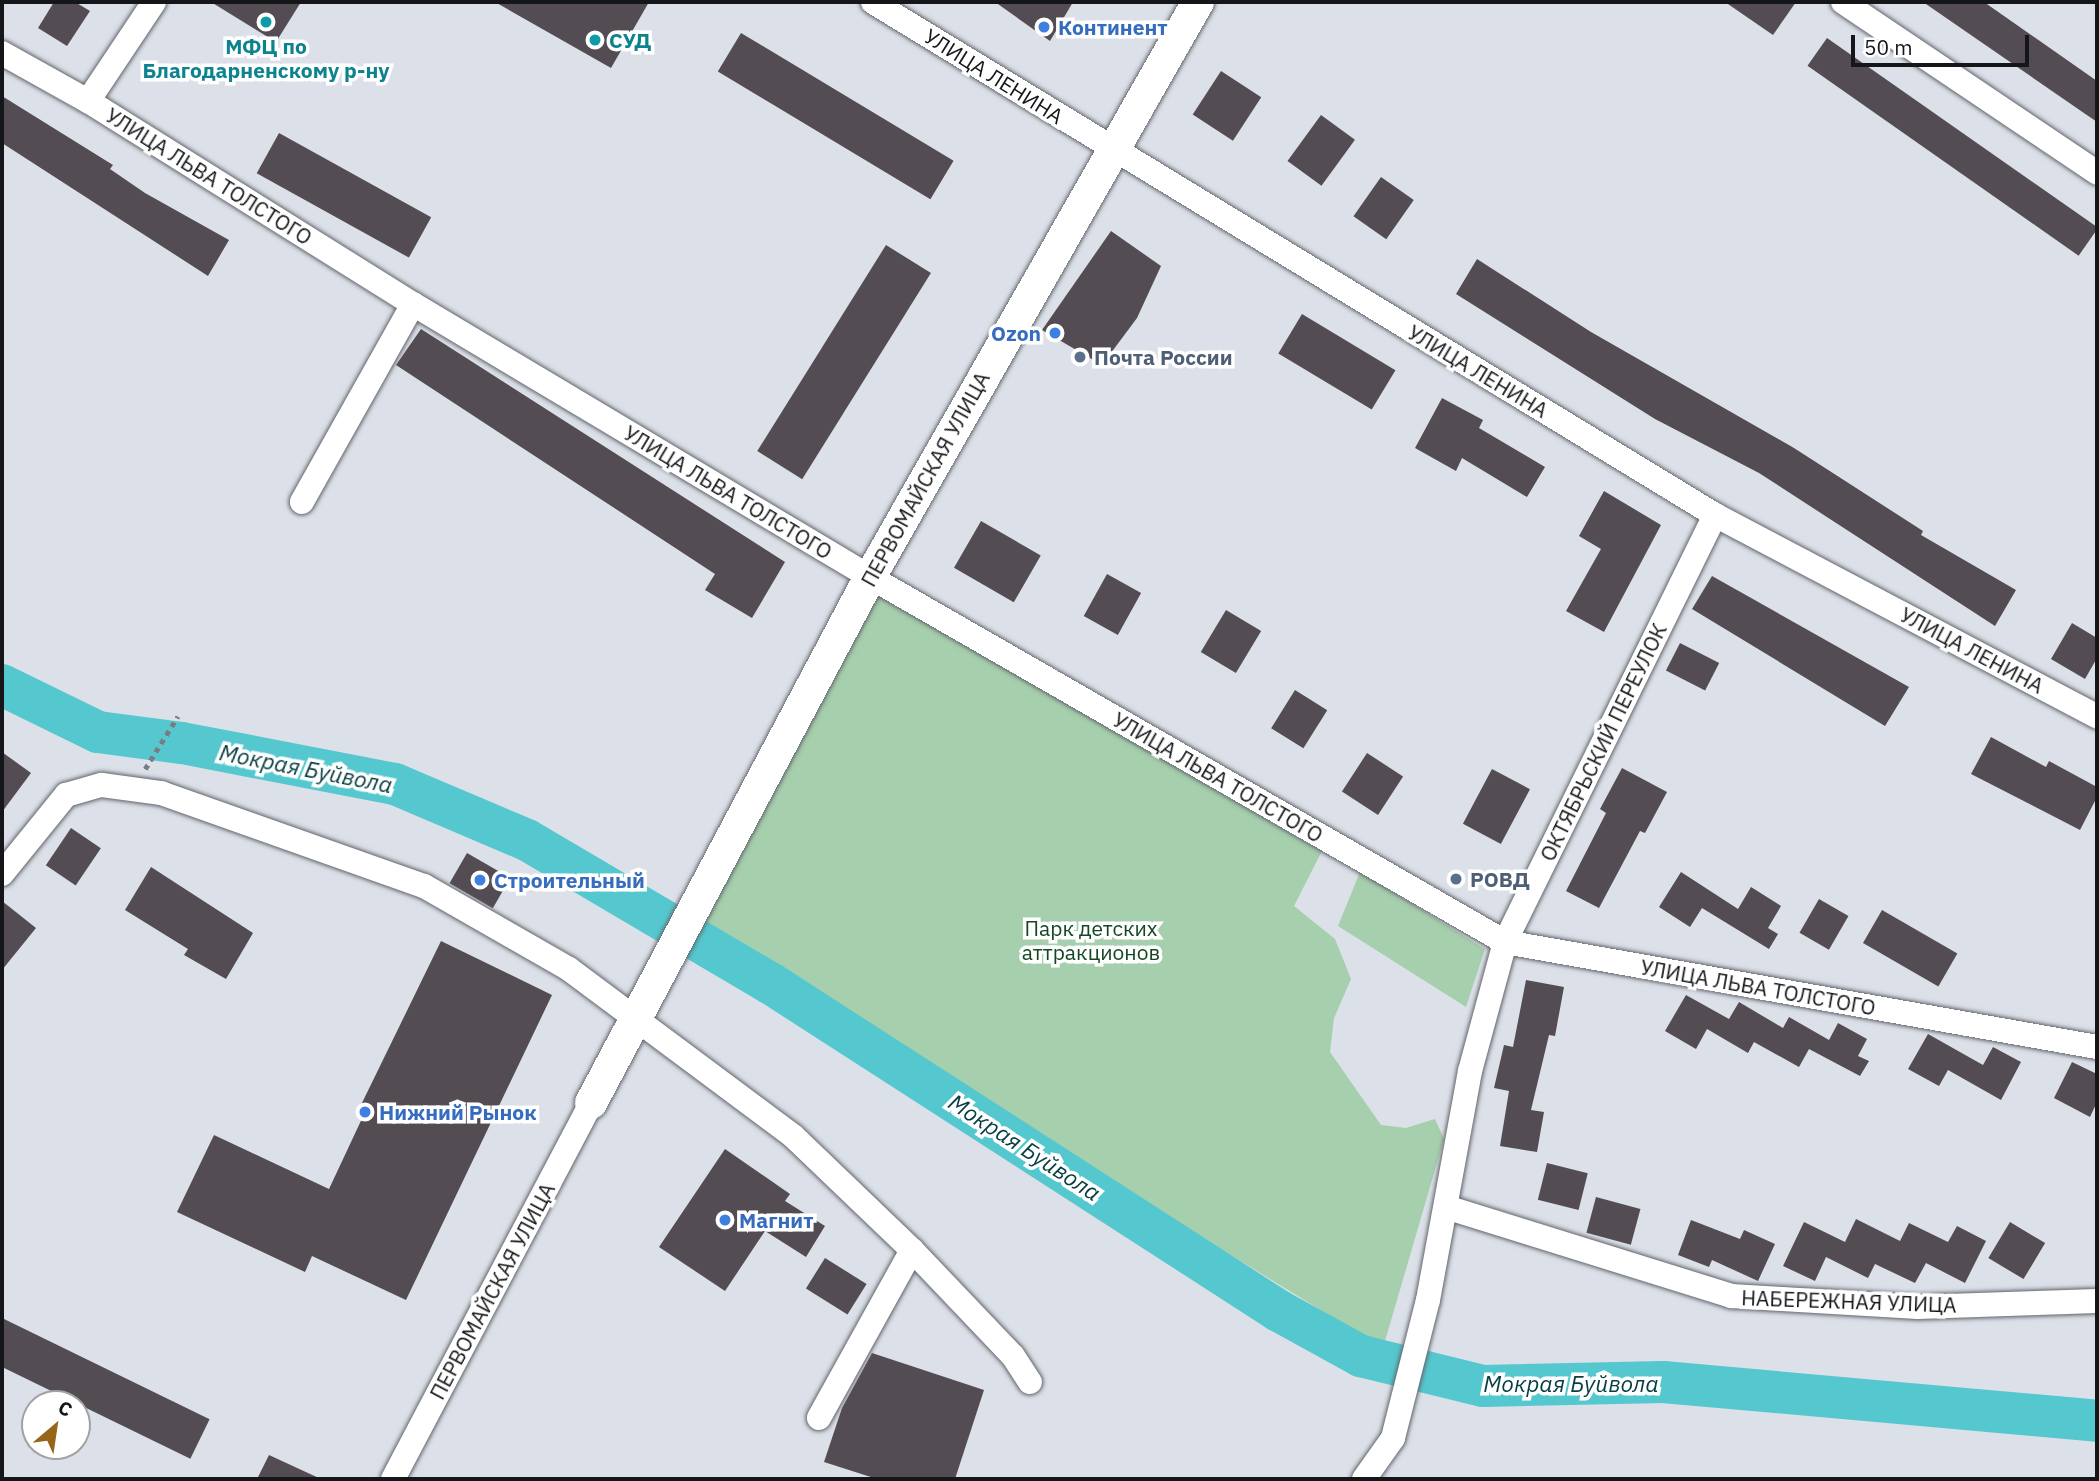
<!DOCTYPE html>
<meta charset="utf-8">
<style>
body{margin:0}
#map{position:relative;width:2099px;height:1481px;overflow:hidden;background:#dce0e8;font-family:"IBM Plex Sans",sans-serif}
div>[style]{position:absolute}
.green>*{inset:0;background:#a6cfad}
.river>*{height:42px;margin:-21px;padding:0 21px;transform-origin:21px;border-radius:21px;background:#54c8ce}
.building>*{inset:0;background:#534d53;transform-origin:0 0}
.path>*{height:4.5px;margin-top:-2.25px;transform-origin:0;background:repeating-linear-gradient(90deg,#797c82 0 5px,transparent 0 10px)}
.roads{filter:drop-shadow(0 0 2px #62656c) drop-shadow(0 0 2px #62656c)}
.minor>*{height:24px;margin:-12px;padding:0 12px;transform-origin:12px;border-radius:12px;background:#fff}
.major>*{height:32px;margin:-16px;padding:0 16px;transform-origin:16px;border-radius:16px;background:#fff}
.dots>*{width:19px;height:19px;translate:-50% -50%;box-sizing:border-box;border:4px solid #fff;border-radius:50%}
span{translate:-50% -50%;white-space:nowrap;text-align:center;line-height:1.15;-webkit-text-stroke:7px #fff;paint-order:stroke}
.shop-label{font-size:21px;color:#366cbe;font-weight:700}
.left{translate:0 -50%;text-align:left}
.right{translate:-100% -50%;text-align:right}
.culture-label{font-size:21px;color:#0d838f;font-weight:700}
.street-label{font-size:21px;color:#141619}
.service-label{font-size:21px;color:#4e5e75;font-weight:700}
.park-label{font-size:21px;color:#144623}
.water-label{font-size:23px;color:#063e41;font-style:italic}
.frame{position:absolute;inset:0;border:4px solid #141619;pointer-events:none}
.north{position:absolute;left:21px;top:1390px;width:70px;height:70px;box-sizing:border-box;background:#fff;border:2px solid #a1a2a3;border-radius:50%;rotate:29deg;font-size:19px;font-weight:700;line-height:28px;text-align:center;color:#141619}
.north::after{content:'';display:block;margin:auto;width:24px;height:32px;background:#98641a;clip-path:polygon(50% 0,100% 100%,50% 72%,0 100%)}
.scale{position:absolute;left:1851px;top:35px;width:178px;height:32px;box-sizing:border-box;border:4px solid #141619;border-top:0;padding-left:9px;font-size:21px;line-height:24px;white-space:nowrap;color:#141619;-webkit-text-stroke:5px #fff;paint-order:stroke}
</style>
<div id="map">
<div class="green">
<i style="clip-path:polygon(872px 588px,1324px 847px,1294px 906px,1335px 939px,1351px 979px,1334px 1018px,1330px 1052px,1381px 1125px,1406px 1128px,1435px 1119px,1444px 1139px,1383px 1348px,700px 931px)"></i>
<i style="clip-path:polygon(1360px 872px,1485px 949px,1466px 1007px,1338px 926px)"></i>
</div>
<div class="river">
<i style="left:2px;top:685px;width:107px;rotate:26.1deg"></i>
<i style="left:98px;top:732px;width:85px;rotate:7.5deg"></i>
<i style="left:182px;top:743px;width:217px;rotate:10.9deg"></i>
<i style="left:395px;top:784px;width:143px;rotate:23deg"></i>
<i style="left:527px;top:840px;width:282px;rotate:30.5deg"></i>
<i style="left:770px;top:983px;width:606px;rotate:32.8deg"></i>
<i style="left:1279px;top:1311px;width:94px;rotate:28.8deg"></i>
<i style="left:1361px;top:1356px;width:126px;rotate:13.8deg"></i>
<i style="left:1483px;top:1386px;width:180px;rotate:-1.3deg"></i>
<i style="left:1663px;top:1382px;width:436px;rotate:5.1deg"></i>
</div>
<div class="building">
<i style="clip-path:polygon(54px 2px,75px 2px,90px 11px,67px 46px,38px 28px)"></i>
<i style="clip-path:polygon(211px 2px,301px 2px,276px 42px)"></i>
<i style="clip-path:polygon(495px 2px,649px 2px,611px 68px)"></i>
<i style="clip-path:polygon(995px 2px,1073px 2px,1050px 41px)"></i>
<i style="clip-path:polygon(1725px 2px,1796px 2px,1773px 35px)"></i>
<i style="clip-path:polygon(1923px 2px,1984px 2px,2097px 81px,2097px 122px)"></i>
<i style="left:741px;top:33px;width:248px;height:45px;rotate:31deg"></i>
<i style="left:1827px;top:38px;width:331px;height:34px;rotate:35deg"></i>
<i style="left:1221px;top:71px;width:48px;height:52px;rotate:33deg"></i>
<i style="clip-path:polygon(2px 96px,113px 165px,110px 169px,145px 193px,229px 240px,208px 276px,2px 143px)"></i>
<i style="left:1321px;top:115px;width:42px;height:57px;rotate:36deg"></i>
<i style="left:279px;top:133px;width:174px;height:46px;rotate:29deg"></i>
<i style="left:1381px;top:177px;width:40px;height:48px;rotate:35deg"></i>
<i style="clip-path:polygon(1111px 231px,1161px 266px,1137px 318px,1102px 365px,1042px 330px)"></i>
<i style="left:886px;top:245px;width:53px;height:243px;rotate:32deg"></i>
<i style="clip-path:polygon(1477px 259px,1591px 332px,1794px 448px,1923px 531px,1921px 535px,2016px 590px,1995px 626px,1759px 473px,1655px 419px,1456px 294px)"></i>
<i style="left:1302px;top:314px;width:109px;height:46px;rotate:31deg"></i>
<i style="clip-path:polygon(421px 329px,785px 562px,752px 618px,705px 590px,715px 574px,396px 365px)"></i>
<i style="clip-path:polygon(1442px 398px,1483px 420px,1479px 428px,1545px 467px,1527px 497px,1462px 458px,1456px 471px,1415px 448px)"></i>
<i style="clip-path:polygon(1604px 491px,1661px 525px,1604px 632px,1566px 611px,1601px 549px,1579px 536px)"></i>
<i style="left:981px;top:521px;width:69px;height:54px;rotate:30deg"></i>
<i style="left:1107px;top:574px;width:39px;height:48px;rotate:29deg"></i>
<i style="clip-path:polygon(1712px 576px,1909px 687px,1885px 726px,1692px 609px)"></i>
<i style="left:1226px;top:610px;width:41px;height:49px;rotate:31deg"></i>
<i style="clip-path:polygon(2072px 623px,2097px 638px,2097px 658px,2085px 679px,2051px 659px)"></i>
<i style="left:1680px;top:643px;width:44px;height:31px;rotate:27deg"></i>
<i style="left:1295px;top:690px;width:38px;height:45px;rotate:32deg"></i>
<i style="clip-path:polygon(1991px 737px,2046px 767px,2049px 761px,2097px 787px,2097px 797px,2080px 830px,1971px 774px)"></i>
<i style="clip-path:polygon(2px 752px,31px 773px,2px 812px)"></i>
<i style="left:1367px;top:753px;width:43px;height:46px;rotate:33deg"></i>
<i style="clip-path:polygon(1622px 768px,1667px 792px,1645px 833px,1640px 831px,1599px 908px,1566px 891px,1606px 813px,1600px 809px)"></i>
<i style="left:1492px;top:769px;width:43px;height:62px;rotate:28deg"></i>
<i style="left:71px;top:828px;width:36px;height:45px;rotate:34deg"></i>
<i style="left:467px;top:853px;width:50px;height:35px;rotate:30deg"></i>
<i style="clip-path:polygon(151px 867px,253px 933px,226px 979px,184px 955px,188px 949px,125px 910px)"></i>
<i style="clip-path:polygon(1681px 872px,1738px 909px,1751px 887px,1781px 906px,1768px 928px,1778px 934px,1769px 949px,1702px 908px,1690px 927px,1659px 907px)"></i>
<i style="left:1819px;top:899px;width:34px;height:39px;rotate:30deg"></i>
<i style="clip-path:polygon(2px 901px,36px 928px,2px 970px)"></i>
<i style="left:1882px;top:910px;width:87px;height:38px;rotate:30deg"></i>
<i style="clip-path:polygon(441px 941px,552px 995px,406px 1300px,312px 1256px,305px 1272px,177px 1212px,214px 1135px,329px 1189px,366px 1110px,360px 1107px)"></i>
<i style="clip-path:polygon(1526px 980px,1564px 987px,1555px 1036px,1549px 1035px,1531px 1110px,1544px 1112px,1537px 1152px,1500px 1146px,1509px 1091px,1494px 1088px,1504px 1045px,1513px 1047px)"></i>
<i style="clip-path:polygon(1686px 995px,1729px 1019px,1739px 1002px,1783px 1028px,1789px 1017px,1829px 1040px,1838px 1023px,1867px 1039px,1858px 1056px,1869px 1061px,1860px 1076px,1809px 1049px,1799px 1067px,1754px 1042px,1748px 1053px,1707px 1029px,1696px 1049px,1665px 1031px)"></i>
<i style="clip-path:polygon(1928px 1034px,1983px 1065px,1993px 1047px,2021px 1062px,2001px 1100px,1948px 1070px,1939px 1086px,1908px 1069px)"></i>
<i style="clip-path:polygon(2072px 1062px,2097px 1074px,2097px 1102px,2090px 1117px,2054px 1098px)"></i>
<i style="clip-path:polygon(725px 1149px,790px 1194px,785px 1201px,825px 1226px,806px 1257px,765px 1231px,725px 1291px,659px 1247px)"></i>
<i style="left:1547px;top:1163px;width:42px;height:38px;rotate:14deg"></i>
<i style="left:1596px;top:1197px;width:46px;height:37px;rotate:15deg"></i>
<i style="clip-path:polygon(1856px 1219px,1900px 1241px,1909px 1223px,1948px 1242px,1957px 1226px,1986px 1241px,1965px 1283px,1926px 1263px,1915px 1283px,1875px 1264px,1868px 1278px,1826px 1257px,1815px 1281px,1783px 1266px,1804px 1222px,1845px 1242px)"></i>
<i style="clip-path:polygon(1691px 1220px,1740px 1239px,1744px 1230px,1775px 1244px,1758px 1281px,1712px 1260px,1709px 1267px,1678px 1255px)"></i>
<i style="left:2010px;top:1222px;width:41px;height:42px;rotate:31deg"></i>
<i style="left:825px;top:1258px;width:49px;height:36px;rotate:32deg"></i>
<i style="left:2px;top:1318px;width:231px;height:44px;rotate:26deg"></i>
<i style="clip-path:polygon(872px 1353px,984px 1390px,955px 1479px,877px 1479px,824px 1462px,842px 1408px)"></i>
<i style="clip-path:polygon(269px 1455px,321px 1479px,257px 1479px)"></i>
</div>
<div class="path">
<i style="left:145px;top:769px;width:62px;rotate:-58.1deg"></i>
</div>
<div class="roads">
<div class="minor">
<i style="left:873px;top:2px;width:986px;rotate:31.35deg"></i>
<i style="left:1715px;top:515px;width:432px;rotate:27.8deg"></i>
<i style="left:1843px;top:2px;width:306px;rotate:33.9deg"></i>
<i style="left:2px;top:53px;width:98px;rotate:29.2deg"></i>
<i style="left:88px;top:101px;width:383px;rotate:32deg"></i>
<i style="left:413px;top:304px;width:227px;rotate:119.3deg"></i>
<i style="left:88px;top:101px;width:119px;rotate:-56.3deg"></i>
<i style="left:413px;top:304px;width:532px;rotate:30.85deg"></i>
<i style="left:870px;top:577px;width:732px;rotate:29.89deg"></i>
<i style="left:1505px;top:942px;width:601px;rotate:10.06deg"></i>
<i style="left:2px;top:874px;width:102px;rotate:-51deg"></i>
<i style="left:66px;top:795px;width:37px;rotate:-16deg"></i>
<i style="left:102px;top:785px;width:60px;rotate:7.7deg"></i>
<i style="left:161px;top:793px;width:279px;rotate:19.5deg"></i>
<i style="left:424px;top:886px;width:167px;rotate:29.8deg"></i>
<i style="left:569px;top:969px;width:279px;rotate:36.7deg"></i>
<i style="left:793px;top:1136px;width:165px;rotate:43.8deg"></i>
<i style="left:912px;top:1250px;width:192px;rotate:119deg"></i>
<i style="left:1446px;top:1207px;width:299px;rotate:17.3deg"></i>
<i style="left:1731px;top:1296px;width:187px;rotate:3.4deg"></i>
<i style="left:1918px;top:1307px;width:179px;rotate:-1.9deg"></i>
<i style="left:912px;top:1250px;width:146px;rotate:46.4deg"></i>
<i style="left:1013px;top:1356px;width:31px;rotate:57deg"></i>
<i style="left:393px;top:1479px;width:425px;rotate:-62.2deg"></i>
<i style="left:1364px;top:1479px;width:50px;rotate:-54.7deg"></i>
<i style="left:1393px;top:1438px;width:142px;rotate:-75.8deg"></i>
<i style="left:1428px;top:1300px;width:233px;rotate:-79.6deg"></i>
<i style="left:1470px;top:1071px;width:134px;rotate:-74.8deg"></i>
<i style="left:1505px;top:942px;width:476px;rotate:-63.8deg"></i>
</div>
<div class="major">
<i style="left:591px;top:1103px;width:595px;rotate:-62.06deg"></i>
<i style="left:870px;top:577px;width:662px;rotate:-60.3deg"></i>
</div>
</div>
<div class="dots">
<i style="left:266px;top:22px;background:#0f9aa8"></i>
<i style="left:1044px;top:27px;background:#3f7fe0"></i>
<i style="left:595px;top:40px;background:#0f9aa8"></i>
<i style="left:1055px;top:333px;background:#3f7fe0"></i>
<i style="left:1080px;top:357px;background:#5c6f8a"></i>
<i style="left:1456px;top:879px;background:#5c6f8a"></i>
<i style="left:480px;top:880px;background:#3f7fe0"></i>
<i style="left:365px;top:1112px;background:#3f7fe0"></i>
<i style="left:725px;top:1220px;background:#3f7fe0"></i>
</div>
<div class="shop-label">
<span class="left" style="left:1058px;top:27px">Континент</span>
<span class="right" style="left:1041px;top:333px">Ozon</span>
<span class="left" style="left:494px;top:880px">Строительный</span>
<span class="left" style="left:379px;top:1112px">Нижний Рынок</span>
<span class="left" style="left:739px;top:1220px">Магнит</span>
</div>
<div class="culture-label">
<span class="left" style="left:609px;top:40px">СУД</span>
<span style="left:266px;top:58px">МФЦ по<br>Благодарненскому р-ну</span>
</div>
<div class="street-label">
<span style="left:994px;top:76px;rotate:32deg">УЛИЦА ЛЕНИНА</span>
<span style="left:209px;top:176px;rotate:32deg">УЛИЦА ЛЬВА ТОЛСТОГО</span>
<span style="left:1478px;top:371px;rotate:31deg">УЛИЦА ЛЕНИНА</span>
<span style="left:925px;top:479px;rotate:-61deg">ПЕРВОМАЙСКАЯ УЛИЦА</span>
<span style="left:728px;top:492px;rotate:31deg">УЛИЦА ЛЬВА ТОЛСТОГО</span>
<span style="left:1972px;top:650px;rotate:28deg">УЛИЦА ЛЕНИНА</span>
<span style="left:1603px;top:742px;rotate:-64deg">ОКТЯБРЬСКИЙ ПЕРЕУЛОК</span>
<span style="left:1218px;top:777px;rotate:30deg">УЛИЦА ЛЬВА ТОЛСТОГО</span>
<span style="left:1758px;top:987px;rotate:10deg">УЛИЦА ЛЬВА ТОЛСТОГО</span>
<span style="left:492px;top:1291px;rotate:-62deg">ПЕРВОМАЙСКАЯ УЛИЦА</span>
<span style="left:1849px;top:1301px;rotate:2deg">НАБЕРЕЖНАЯ УЛИЦА</span>
</div>
<div class="service-label">
<span class="left" style="left:1094px;top:357px">Почта России</span>
<span class="left" style="left:1470px;top:879px">РОВД</span>
</div>
<div class="park-label">
<span style="left:1091px;top:940px">Парк детских<br>аттракционов</span>
</div>
<div class="water-label">
<span style="left:306px;top:768px;rotate:11deg">Мокрая Буйвола</span>
<span style="left:1025px;top:1147px;rotate:33deg">Мокрая Буйвола</span>
<span style="left:1571px;top:1383px">Мокрая Буйвола</span>
</div>
<div class="frame"></div>
<div class="north">С</div>
<div class="scale">50 m</div>
</div>
